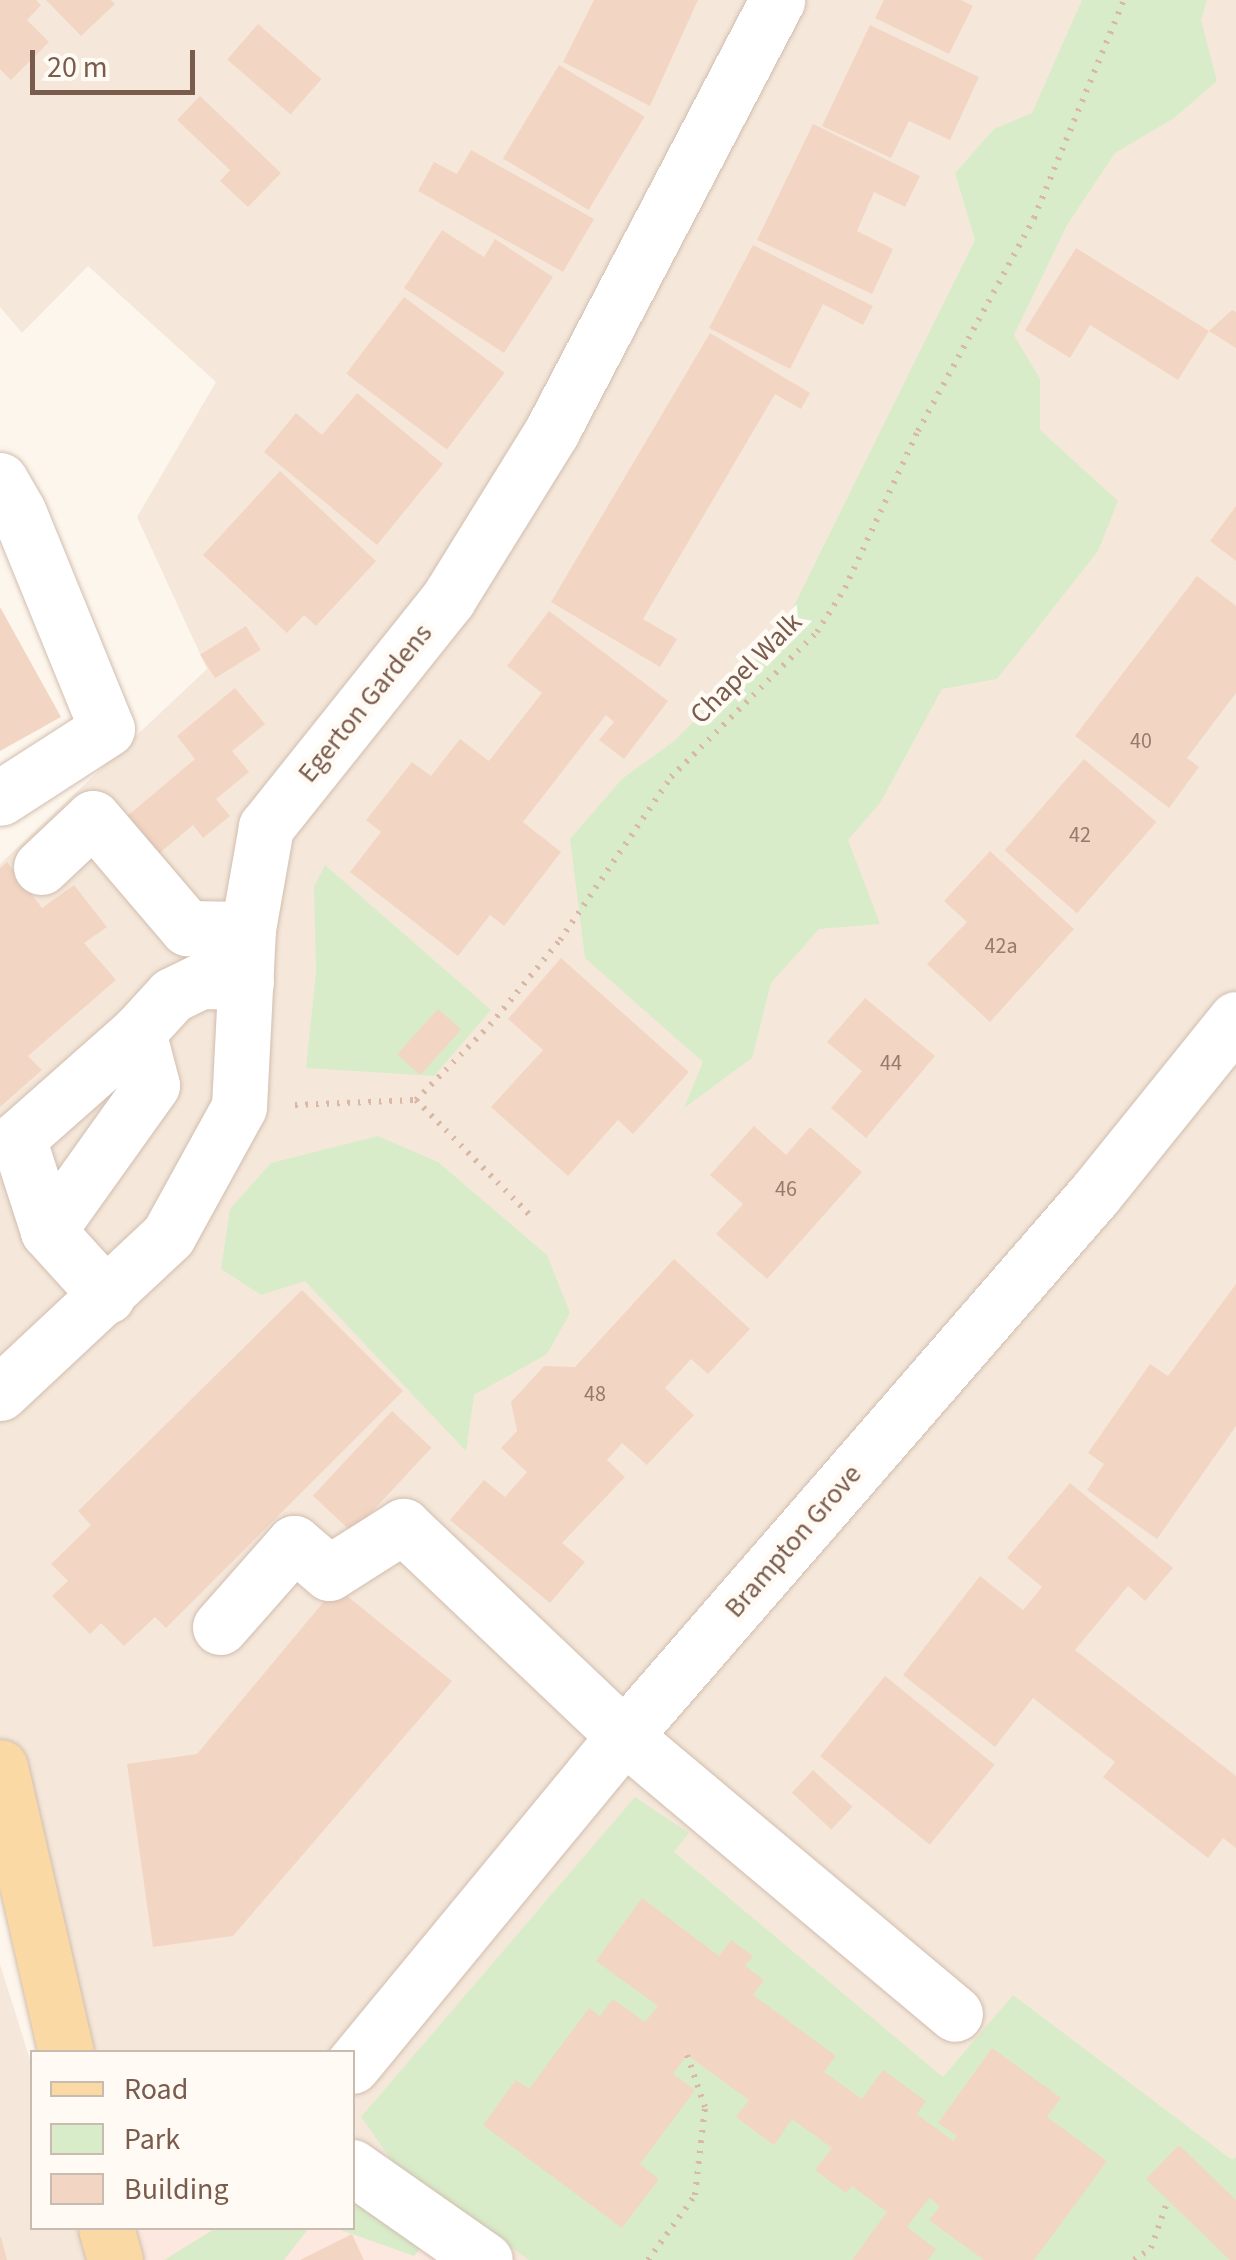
<!DOCTYPE html>
<style>
body{margin:0}
#map{position:relative;width:1236px;height:2260px;overflow:hidden;background:#fdf6ec;font-family:"Source Sans 3",sans-serif}
div>[style]{position:absolute}
.residential>*{inset:0;background:#f5e8da}
.commercial>*{inset:0;background:#fde8e0}
.green>*{inset:0;background:#d8ecc9}
.building>*{inset:0;background:#f3d5c3;transform-origin:0 0}
.path>*{height:6px;margin-top:-3px;transform-origin:0;background:repeating-linear-gradient(90deg,#d9b8a5 0 2.5px,transparent 0 10.5px)}
.roads{filter:drop-shadow(0 0 2px #d1beb0) drop-shadow(0 0 2px #d1beb0)}
.minor>*{height:55px;margin:-27.5px;padding:0 27.5px;transform-origin:27.5px;border-radius:27.5px;background:#fff}
.major>*{height:55px;margin:-27.5px;padding:0 27.5px;transform-origin:27.5px;border-radius:27.5px;background:#fbd9a5}
span{translate:-50% -50%;white-space:nowrap;text-align:center;line-height:1.15;-webkit-text-stroke:9px #fffaf3;paint-order:stroke}
.number-label{font-size:22px;color:#987a6a}
.number-label span{-webkit-text-stroke-width:0}
.street-label{font-size:28px;color:#7a5c4d}
.legend{position:absolute;left:30px;top:2050px;width:325px;height:180px;box-sizing:border-box;background:#fffaf3;border:2px solid #cabbb1;margin:0;padding:12px 18px;list-style:none;font-size:30px;color:#7a5c4d}
.legend li{display:flex;align-items:center;gap:20px;height:50px}
.legend b{width:50px;border:2px solid #cabbb1}
.scale{position:absolute;left:30px;top:50px;width:165px;height:45px;box-sizing:border-box;border:5px solid #7a5c4d;border-top:0;padding-left:12px;font-size:30px;line-height:35px;white-space:nowrap;color:#7a5c4d;-webkit-text-stroke:8px #fffaf3;paint-order:stroke}
</style>
<div id="map">
<div class="residential">
<i style="clip-path:polygon(0 0,1236px 0,1236px 2260px,487px 2260px,353px 2165px,352px 2052px,67px 2052px,0 1763px,0 864px,207px 669px,137px 517px,216px 382px,88px 266px,22px 333px,0 307px)"></i>
<i style="clip-path:polygon(0 1964px,32px 2066px,32px 2228px,84px 2228px,95px 2260px,0 2260px)"></i>
</div>
<div class="commercial">
<i style="clip-path:polygon(128px 2228px,352px 2228px,480px 2260px,115px 2260px)"></i>
</div>
<div class="green">
<i style="clip-path:polygon(1082px 0,1207px 0,1201px 20px,1217px 81px,1174px 118px,1115px 153px,1067px 225px,1014px 335px,1040px 379px,1040px 430px,1118px 501px,1098px 551px,997px 679px,942px 689px,880px 803px,848px 840px,880px 924px,819px 929px,771px 983px,752px 1058px,684px 1108px,703px 1062px,585px 958px,570px 839px,622px 779px,674px 741px,778px 638px,975px 240px,955px 173px,994px 129px,1032px 113px)"></i>
<i style="clip-path:polygon(325px 865px,491px 1010px,434px 1076px,306px 1068px,316px 972px,314px 887px)"></i>
<i style="clip-path:polygon(378px 1136px,438px 1162px,547px 1255px,570px 1313px,547px 1354px,474px 1395px,466px 1451px,305px 1281px,261px 1295px,221px 1269px,230px 1209px,271px 1163px)"></i>
<i style="clip-path:polygon(635px 1797px,689px 1833px,674px 1852px,943px 2077px,1013px 1995px,1232px 2160px,1236px 2157px,1236px 2260px,529px 2260px,395px 2165px,361px 2117px)"></i>
<i style="clip-path:polygon(353px 2177px,438px 2228px,414px 2256px,335px 2228px,352px 2228px)"></i>
<i style="clip-path:polygon(216px 2228px,309px 2228px,284px 2260px,164px 2260px)"></i>
</div>
<div class="building">
<i style="clip-path:polygon(0 0,36px 0,41px 5px,27px 20px,49px 42px,11px 80px,0 69px)"></i>
<i style="clip-path:polygon(46px 0,111px 0,115px 4px,81px 36px)"></i>
<i style="clip-path:polygon(594px 0,698px 0,650px 106px,563px 62px)"></i>
<i style="clip-path:polygon(884px 0,961px 0,973px 6px,949px 54px,875px 18px)"></i>
<i style="left:258px;top:24px;width:84px;height:47px;rotate:41deg"></i>
<i style="clip-path:polygon(870px 25px,979px 77px,950px 140px,909px 121px,891px 158px,822px 126px)"></i>
<i style="left:559px;top:65px;width:100px;height:109px;rotate:31deg"></i>
<i style="clip-path:polygon(200px 96px,281px 173px,248px 207px,220px 181px,230px 170px,177px 120px)"></i>
<i style="clip-path:polygon(813px 124px,920px 176px,905px 207px,874px 192px,857px 231px,893px 249px,872px 294px,757px 240px)"></i>
<i style="clip-path:polygon(471px 150px,594px 219px,563px 272px,418px 191px,434px 162px,457px 174px)"></i>
<i style="clip-path:polygon(442px 230px,484px 257px,495px 239px,553px 277px,504px 353px,404px 288px)"></i>
<i style="clip-path:polygon(753px 245px,873px 306px,863px 325px,823px 304px,790px 369px,709px 328px)"></i>
<i style="clip-path:polygon(1076px 248px,1209px 331px,1232px 310px,1236px 312px,1236px 348px,1209px 331px,1178px 380px,1090px 325px,1070px 358px,1025px 330px)"></i>
<i style="left:404px;top:297px;width:126px;height:96px;rotate:37deg"></i>
<i style="clip-path:polygon(710px 333px,810px 393px,801px 409px,775px 394px,643px 619px,677px 639px,660px 667px,551px 602px)"></i>
<i style="clip-path:polygon(357px 393px,443px 464px,377px 545px,264px 452px,296px 413px,322px 435px)"></i>
<i style="clip-path:polygon(280px 471px,376px 561px,316px 626px,304px 615px,287px 633px,203px 555px)"></i>
<i style="clip-path:polygon(1236px 506px,1236px 561px,1210px 541px)"></i>
<i style="clip-path:polygon(1197px 576px,1236px 606px,1236px 693px,1187px 758px,1199px 767px,1169px 808px,1075px 736px)"></i>
<i style="clip-path:polygon(0 607px,61px 717px,0 751px)"></i>
<i style="clip-path:polygon(549px 611px,668px 701px,624px 759px,599px 740px,614px 722px,606px 715px,523px 822px,561px 852px,504px 926px,490px 915px,458px 956px,350px 872px,381px 832px,366px 820px,412px 762px,431px 776px,460px 739px,489px 761px,542px 693px,507px 666px)"></i>
<i style="left:246px;top:626px;width:28px;height:54px;rotate:58deg"></i>
<i style="clip-path:polygon(235px 688px,265px 724px,232px 751px,249px 772px,216px 799px,230px 816px,203px 838px,193px 825px,156px 856px,125px 818px,195px 759px,177px 736px)"></i>
<i style="left:1084px;top:759px;width:96px;height:121px;rotate:41deg"></i>
<i style="clip-path:polygon(990px 851px,1074px 929px,990px 1022px,927px 964px,967px 922px,944px 901px)"></i>
<i style="clip-path:polygon(7px 862px,42px 908px,74px 885px,107px 927px,84px 943px,116px 980px,28px 1056px,42px 1070px,0 1107px,0 868px)"></i>
<i style="clip-path:polygon(561px 958px,689px 1072px,633px 1134px,618px 1120px,568px 1176px,491px 1107px,543px 1050px,508px 1019px)"></i>
<i style="clip-path:polygon(865px 998px,935px 1056px,866px 1138px,831px 1108px,862px 1071px,827px 1042px)"></i>
<i style="left:438px;top:1009px;width:31px;height:61px;rotate:42deg"></i>
<i style="clip-path:polygon(754px 1126px,786px 1155px,810px 1127px,862px 1172px,767px 1279px,716px 1234px,743px 1204px,710px 1175px)"></i>
<i style="clip-path:polygon(674px 1259px,750px 1329px,708px 1374px,691px 1359px,665px 1388px,694px 1415px,647px 1465px,622px 1443px,607px 1460px,625px 1477px,562px 1543px,585px 1562px,550px 1603px,450px 1520px,484px 1480px,505px 1497px,527px 1472px,501px 1448px,517px 1431px,511px 1402px,544px 1366px,575px 1367px)"></i>
<i style="clip-path:polygon(1236px 1284px,1236px 1426px,1157px 1539px,1087px 1490px,1104px 1464px,1088px 1453px,1150px 1364px,1168px 1376px)"></i>
<i style="clip-path:polygon(302px 1290px,403px 1391px,166px 1628px,155px 1617px,124px 1646px,101px 1623px,90px 1634px,52px 1596px,68px 1581px,51px 1564px,91px 1525px,78px 1511px)"></i>
<i style="left:392px;top:1411px;width:54px;height:116px;rotate:43deg"></i>
<i style="clip-path:polygon(1070px 1483px,1173px 1568px,1145px 1601px,1128px 1586px,1075px 1650px,1236px 1776px,1236px 1848px,1223px 1838px,1208px 1858px,1103px 1777px,1115px 1762px,1033px 1698px,995px 1747px,903px 1675px,980px 1576px,1023px 1610px,1042px 1587px,1007px 1558px)"></i>
<i style="clip-path:polygon(336px 1587px,452px 1681px,233px 1936px,153px 1947px,127px 1764px,197px 1754px)"></i>
<i style="left:885px;top:1676px;width:141px;height:103px;rotate:39deg"></i>
<i style="left:813px;top:1770px;width:54px;height:31px;rotate:43deg"></i>
<i style="clip-path:polygon(642px 1898px,719px 1956px,731px 1940px,753px 1956px,745px 1966px,764px 1980px,753px 1995px,836px 2056px,824px 2072px,862px 2099px,883px 2070px,926px 2101px,917px 2114px,953px 2141px,957px 2136px,938px 2123px,992px 2048px,1061px 2098px,1047px 2117px,1107px 2161px,1034px 2260px,984px 2260px,929px 2220px,940px 2206px,929px 2198px,907px 2227px,936px 2249px,928px 2260px,852px 2260px,887px 2212px,852px 2186px,846px 2193px,815px 2170px,832px 2148px,792px 2119px,774px 2145px,736px 2117px,749px 2100px,687px 2055px,673px 2074px,695px 2090px,640px 2164px,659px 2179px,622px 2228px,483px 2125px,516px 2080px,529px 2089px,589px 2008px,600px 2016px,613px 1999px,645px 2022px,658px 2006px,596px 1961px)"></i>
<i style="clip-path:polygon(1179px 2145px,1236px 2200px,1236px 2260px,1230px 2260px,1146px 2179px)"></i>
<i style="clip-path:polygon(352px 2234px,364px 2260px,300px 2260px)"></i>
<i style="clip-path:polygon(0 2237px,1px 2237px,7px 2260px,0 2260px)"></i>
</div>
<div class="path">
<i style="left:416px;top:1100px;width:161px;rotate:45.3deg"></i>
<i style="left:295px;top:1105px;width:121px;rotate:-2.4deg"></i>
<i style="left:416px;top:1100px;width:105px;rotate:-45.4deg"></i>
<i style="left:490px;top:1025px;width:110px;rotate:-50.5deg"></i>
<i style="left:560px;top:940px;width:197px;rotate:-55.7deg"></i>
<i style="left:671px;top:777px;width:206px;rotate:-44.8deg"></i>
<i style="left:817px;top:632px;width:52px;rotate:-57.5deg"></i>
<i style="left:845px;top:588px;width:173px;rotate:-65.1deg"></i>
<i style="left:918px;top:431px;width:243px;rotate:-61.4deg"></i>
<i style="left:1034px;top:218px;width:236px;rotate:-67.6deg"></i>
<i style="left:648px;top:2260px;width:80px;rotate:-54.1deg"></i>
<i style="left:695px;top:2195px;width:89px;rotate:-83.5deg"></i>
<i style="left:705px;top:2107px;width:55px;rotate:-109.1deg"></i>
<i style="left:1134px;top:2260px;width:21px;rotate:-35deg"></i>
<i style="left:1151px;top:2248px;width:51px;rotate:-70.5deg"></i>
</div>
<div class="roads">
<div class="minor">
<i style="left:0;top:480px;width:36px;rotate:60deg"></i>
<i style="left:18px;top:511px;width:235px;rotate:67.8deg"></i>
<i style="left:107px;top:729px;width:127px;rotate:147.2deg"></i>
<i style="left:41px;top:867px;width:71px;rotate:-43.3deg"></i>
<i style="left:93px;top:818px;width:145px;rotate:49.5deg"></i>
<i style="left:187px;top:928px;width:61px;rotate:0.9deg"></i>
<i style="left:138px;top:1032px;width:50px;rotate:-47.4deg"></i>
<i style="left:172px;top:995px;width:32px;rotate:-26deg"></i>
<i style="left:201px;top:981px;width:45px;rotate:1.3deg"></i>
<i style="left:48px;top:1231px;width:179px;rotate:-54.5deg"></i>
<i style="left:152px;top:1085px;width:55px;rotate:-104.8deg"></i>
<i style="left:138px;top:1032px;width:160px;rotate:138.5deg"></i>
<i style="left:18px;top:1138px;width:98px;rotate:72.1deg"></i>
<i style="left:48px;top:1231px;width:88px;rotate:47.8deg"></i>
<i style="left:0;top:1393px;width:230px;rotate:-43.1deg"></i>
<i style="left:168px;top:1236px;width:147px;rotate:-61.2deg"></i>
<i style="left:239px;top:1107px;width:178px;rotate:-87.1deg"></i>
<i style="left:248px;top:929px;width:104px;rotate:-80deg"></i>
<i style="left:266px;top:827px;width:292px;rotate:-51.4deg"></i>
<i style="left:448px;top:599px;width:198px;rotate:-58.2deg"></i>
<i style="left:552px;top:431px;width:486px;rotate:-62.4deg"></i>
<i style="left:220px;top:1627px;width:112px;rotate:-48.6deg"></i>
<i style="left:294px;top:1543px;width:46px;rotate:40.6deg"></i>
<i style="left:329px;top:1573px;width:88px;rotate:-32.4deg"></i>
<i style="left:403px;top:1526px;width:305px;rotate:43.5deg"></i>
<i style="left:624px;top:1736px;width:432px;rotate:40deg"></i>
<i style="left:352px;top:2066px;width:428px;rotate:-50.5deg"></i>
<i style="left:624px;top:1736px;width:717px;rotate:-49.02deg"></i>
<i style="left:1094px;top:1195px;width:226px;rotate:-51.1deg"></i>
<i style="left:352px;top:2167px;width:162px;rotate:35deg"></i>
</div>
<div class="major">
<i style="left:0;top:1767px;width:293px;rotate:77deg"></i>
<i style="left:106px;top:2228px;width:33px;rotate:74deg"></i>
</div>
</div>
<div class="number-label">
<span style="left:1141px;top:742px">40</span>
<span style="left:1080px;top:836px">42</span>
<span style="left:1001px;top:947px">42a</span>
<span style="left:891px;top:1064px">44</span>
<span style="left:786px;top:1190px">46</span>
<span style="left:595px;top:1395px">48</span>
</div>
<div class="street-label">
<span style="left:746px;top:668px;rotate:-45deg">Chapel Walk</span>
<span style="left:365px;top:703px;rotate:-51deg">Egerton Gardens</span>
<span style="left:793px;top:1541px;rotate:-49deg">Brampton Grove</span>
</div>
<ul class="legend">
<li><b style="height:12px;background:#fbd9a5"></b>Road</li>
<li><b style="height:28px;background:#d8ecc9"></b>Park</li>
<li><b style="height:28px;background:#f3d5c3"></b>Building</li>
</ul>
<div class="scale">20 m</div>
</div>
